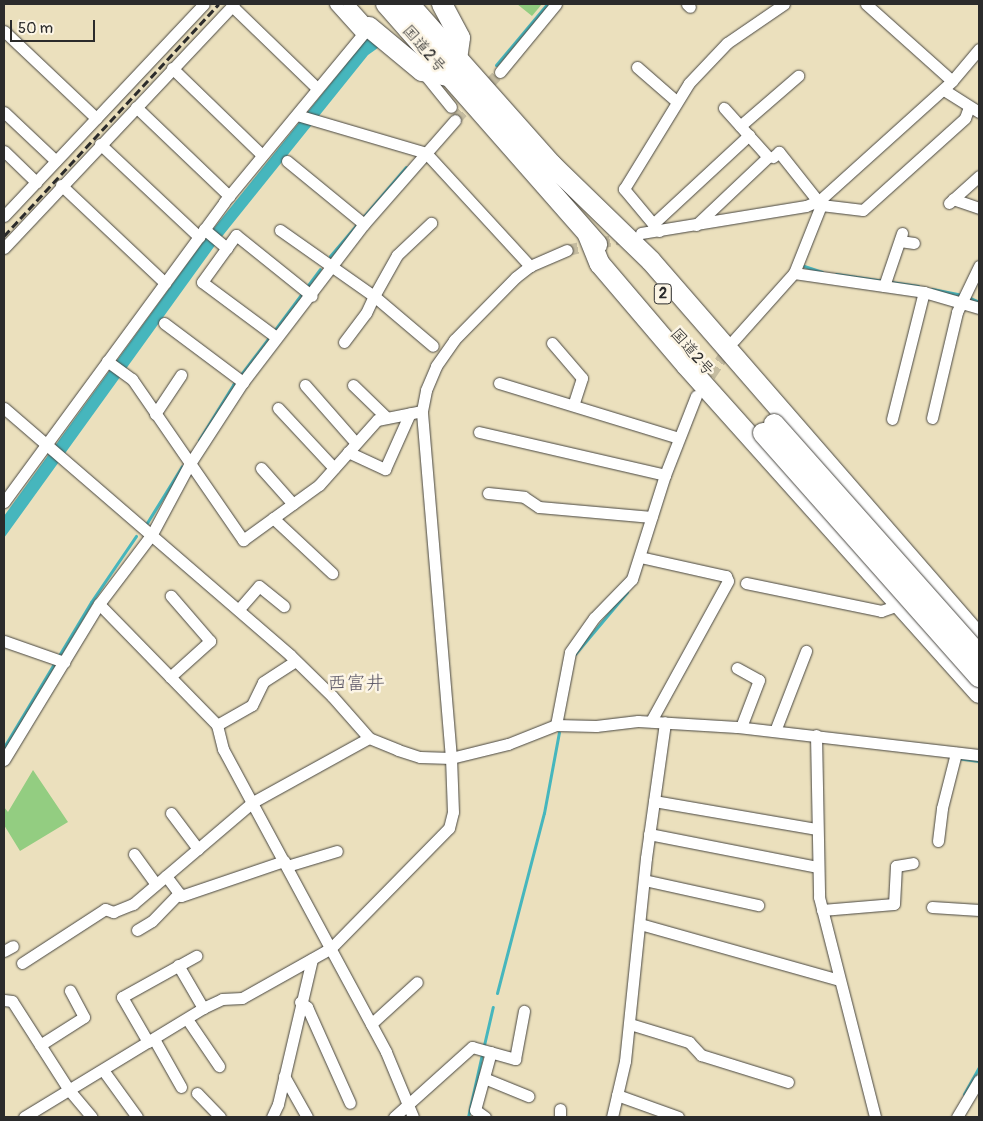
<!DOCTYPE html>
<meta charset="utf-8">
<style>
body{margin:0}
#map{position:relative;width:983px;height:1121px;overflow:hidden;background:#ebe0bd;font-family:Pangolin,"Klee One",sans-serif}
div>[style]{position:absolute}
.green>*{inset:0;background:#93cd81}
.water>*{inset:0;background:#46b6bd}
.stream>*{height:3px;margin:-1.5px;padding:0 1.5px;transform-origin:1.5px;border-radius:1.5px;background:#46b6bd}
.street-tunnel>*{height:11px;margin-top:-5.5px;transform-origin:0;background:repeating-linear-gradient(90deg,#c5bca0 0 11px,transparent 0 16.5px)}
.roads{filter:drop-shadow(0 0 1px #484641) drop-shadow(0 0 1px #484641)}
.street>*{height:11px;margin:-5.5px;padding:0 5.5px;transform-origin:5.5px;border-radius:5.5px;background:#fff}
.highway>*{height:20px;margin:-10px;padding:0 10px;transform-origin:10px;border-radius:10px;background:#fff}
.rail>*{height:3px;margin-top:-1.5px;transform-origin:0;background:repeating-linear-gradient(90deg,#2b2b2b 0 8px,transparent 0 12px)}
.bridges{filter:drop-shadow(0 0 1px #484641) drop-shadow(0 0 1px #484641)}
.highway-bridge>*{height:20px;margin:-10px;padding:0 10px;transform-origin:10px;border-radius:10px;background:#fff}
span{translate:-50% -50%;white-space:nowrap;text-align:center;line-height:1.15;-webkit-text-stroke:5px #fcf5e5;paint-order:stroke}
.shield-label span{padding:1px 4px;background:#fcf5e5;border:1px solid;border-radius:4px;-webkit-text-stroke-width:0}
.shield-label{font-size:15px;color:#2b2b2b;font-weight:700}
.street-label{font-size:16px;color:#2b2b2b}
.quarter-label{font-size:19px;color:#5b5766}
.frame{position:absolute;inset:0;border:5px solid #2b2b2b;pointer-events:none}
.scale{position:absolute;left:10px;top:20px;width:85px;height:22px;box-sizing:border-box;border:2px solid #2b2b2b;border-top:0;padding-left:6px;font-size:15px;line-height:18px;white-space:nowrap;color:#2b2b2b;-webkit-text-stroke:4px #fcf5e5;paint-order:stroke}
</style>
<div id="map">
<div class="green">
<i style="clip-path:polygon(517px 4px,542px 4px,532px 16px)"></i>
<i style="clip-path:polygon(33px 770px,68px 822px,20px 851px,4px 825px,4px 807px,8px 812px)"></i>
</div>
<div class="water">
<i style="clip-path:polygon(369px 36px,382px 45px,368px 55px,216px 244px,4px 538px,4px 516px,206px 238px)"></i>
</div>
<div class="stream">
<i style="left:496px;top:65px;width:80px;rotate:-50.1deg"></i>
<i style="left:330px;top:256px;width:117px;rotate:-49.5deg"></i>
<i style="left:804px;top:266px;width:19px;rotate:18deg"></i>
<i style="left:836px;top:274px;width:83px;rotate:8.3deg"></i>
<i style="left:932px;top:289px;width:31px;rotate:11deg"></i>
<i style="left:968px;top:297px;width:12px;rotate:24deg"></i>
<i style="left:274px;top:331px;width:77px;rotate:-53.4deg"></i>
<i style="left:199px;top:440px;width:65px;rotate:-58.3deg"></i>
<i style="left:233px;top:385px;width:61px;rotate:-52.9deg"></i>
<i style="left:145px;top:526px;width:70px;rotate:-58.3deg"></i>
<i style="left:575px;top:654px;width:81px;rotate:-50deg"></i>
<i style="left:4px;top:747px;width:169px;rotate:-59deg"></i>
<i style="left:91px;top:602px;width:80px;rotate:-55.7deg"></i>
<i style="left:957px;top:758px;width:22px;rotate:8deg"></i>
<i style="left:497px;top:993px;width:186px;rotate:-75.4deg"></i>
<i style="left:544px;top:813px;width:82px;rotate:-79.5deg"></i>
<i style="left:484px;top:1045px;width:39px;rotate:-77deg"></i>
<i style="left:964px;top:1094px;width:31px;rotate:-61deg"></i>
<i style="left:468px;top:1117px;width:65px;rotate:-77.5deg"></i>
</div>
<div class="street-tunnel">
<i style="left:455px;top:120px;width:66px;rotate:-46.8deg"></i>
<i style="left:567px;top:250px;width:61px;rotate:-12.2deg"></i>
<i style="left:701px;top:389px;width:52px;rotate:-56deg"></i>
</div>
<div class="roads">
<div class="street">
<i style="left:335px;top:4px;width:40px;rotate:48deg"></i>
<i style="left:687px;top:4px;width:4px;rotate:45deg"></i>
<i style="left:866px;top:4px;width:115px;rotate:41.8deg"></i>
<i style="left:232px;top:6px;width:118px;rotate:44deg"></i>
<i style="left:4px;top:31px;width:127px;rotate:43.4deg"></i>
<i style="left:637px;top:67px;width:52px;rotate:41.1deg"></i>
<i style="left:172px;top:68px;width:125px;rotate:44deg"></i>
<i style="left:422px;top:71px;width:46px;rotate:51.1deg"></i>
<i style="left:500px;top:72px;width:88px;rotate:-50.5deg"></i>
<i style="left:944px;top:90px;width:41px;rotate:32.2deg"></i>
<i style="left:136px;top:107px;width:129px;rotate:43.7deg"></i>
<i style="left:4px;top:112px;width:71px;rotate:43.3deg"></i>
<i style="left:297px;top:115px;width:134px;rotate:16.4deg"></i>
<i style="left:426px;top:153px;width:154px;rotate:47.4deg"></i>
<i style="left:740px;top:126px;width:77px;rotate:-40.8deg"></i>
<i style="left:100px;top:144px;width:136px;rotate:43.2deg"></i>
<i style="left:4px;top:151px;width:45px;rotate:44.1deg"></i>
<i style="left:287px;top:161px;width:99px;rotate:39.3deg"></i>
<i style="left:61px;top:185px;width:143px;rotate:43.3deg"></i>
<i style="left:953px;top:199px;width:28px;rotate:19deg"></i>
<i style="left:949px;top:203px;width:40px;rotate:-42deg"></i>
<i style="left:821px;top:205px;width:42px;rotate:6.8deg"></i>
<i style="left:863px;top:210px;width:137px;rotate:-42deg"></i>
<i style="left:965px;top:118px;width:12px;rotate:-70deg"></i>
<i style="left:4px;top:216px;width:291px;rotate:-46.7deg"></i>
<i style="left:653px;top:224px;width:131px;rotate:-42.8deg"></i>
<i style="left:696px;top:225px;width:99px;rotate:-43.4deg"></i>
<i style="left:768px;top:157px;width:66px;rotate:-131.9deg"></i>
<i style="left:204px;top:229px;width:30px;rotate:40deg"></i>
<i style="left:280px;top:230px;width:115px;rotate:35.1deg"></i>
<i style="left:374px;top:296px;width:47px;rotate:-60.7deg"></i>
<i style="left:397px;top:255px;width:47px;rotate:-43.3deg"></i>
<i style="left:659px;top:231px;width:55px;rotate:-129.8deg"></i>
<i style="left:624px;top:189px;width:124px;rotate:-58.5deg"></i>
<i style="left:689px;top:83px;width:55px;rotate:-46.5deg"></i>
<i style="left:727px;top:43px;width:69px;rotate:-34.4deg"></i>
<i style="left:641px;top:233px;width:167px;rotate:-9.3deg"></i>
<i style="left:806px;top:206px;width:15px;rotate:-23deg"></i>
<i style="left:820px;top:200px;width:178px;rotate:-42deg"></i>
<i style="left:952px;top:81px;width:42px;rotate:-49.8deg"></i>
<i style="left:900px;top:241px;width:14px;rotate:8deg"></i>
<i style="left:4px;top:248px;width:335px;rotate:-46.7deg"></i>
<i style="left:794px;top:273px;width:131px;rotate:8.3deg"></i>
<i style="left:924px;top:292px;width:57px;rotate:16.2deg"></i>
<i style="left:884px;top:286px;width:56px;rotate:-71.2deg"></i>
<i style="left:164px;top:323px;width:99px;rotate:36.8deg"></i>
<i style="left:276px;top:337px;width:92px;rotate:-143.4deg"></i>
<i style="left:202px;top:282px;width:58px;rotate:-54.1deg"></i>
<i style="left:236px;top:235px;width:97px;rotate:38.8deg"></i>
<i style="left:734px;top:340px;width:90px;rotate:-48.2deg"></i>
<i style="left:794px;top:273px;width:73px;rotate:-68.3deg"></i>
<i style="left:821px;top:205px;width:68px;rotate:-128.4deg"></i>
<i style="left:779px;top:152px;width:8px;rotate:140deg"></i>
<i style="left:344px;top:342px;width:36px;rotate:-53deg"></i>
<i style="left:366px;top:313px;width:19px;rotate:-65deg"></i>
<i style="left:374px;top:296px;width:77px;rotate:40.3deg"></i>
<i style="left:552px;top:343px;width:46px;rotate:49.4deg"></i>
<i style="left:582px;top:378px;width:28px;rotate:108deg"></i>
<i style="left:107px;top:361px;width:31px;rotate:36deg"></i>
<i style="left:132px;top:379px;width:196px;rotate:55.4deg"></i>
<i style="left:243px;top:540px;width:94px;rotate:-35.9deg"></i>
<i style="left:319px;top:485px;width:87px;rotate:-48.3deg"></i>
<i style="left:377px;top:420px;width:46px;rotate:-11.3deg"></i>
<i style="left:499px;top:383px;width:188px;rotate:17deg"></i>
<i style="left:305px;top:385px;width:77px;rotate:48.7deg"></i>
<i style="left:353px;top:385px;width:47px;rotate:44.1deg"></i>
<i style="left:4px;top:408px;width:378px;rotate:40.8deg"></i>
<i style="left:290px;top:655px;width:59px;rotate:44.3deg"></i>
<i style="left:332px;top:696px;width:56px;rotate:48.6deg"></i>
<i style="left:369px;top:738px;width:31px;rotate:22deg"></i>
<i style="left:398px;top:750px;width:23px;rotate:18deg"></i>
<i style="left:420px;top:757px;width:31px;rotate:2deg"></i>
<i style="left:451px;top:758px;width:59px;rotate:-13.8deg"></i>
<i style="left:508px;top:744px;width:52px;rotate:-21.6deg"></i>
<i style="left:556px;top:725px;width:40px;rotate:1.4deg"></i>
<i style="left:596px;top:726px;width:42px;rotate:-6.8deg"></i>
<i style="left:638px;top:721px;width:99px;rotate:3.5deg"></i>
<i style="left:737px;top:727px;width:244px;rotate:6.6deg"></i>
<i style="left:278px;top:408px;width:82px;rotate:47deg"></i>
<i style="left:155px;top:414px;width:47px;rotate:-56.3deg"></i>
<i style="left:932px;top:418px;width:109px;rotate:-76.7deg"></i>
<i style="left:957px;top:312px;width:51px;rotate:-64.4deg"></i>
<i style="left:892px;top:419px;width:131px;rotate:-75.9deg"></i>
<i style="left:479px;top:432px;width:191px;rotate:13deg"></i>
<i style="left:348px;top:452px;width:41px;rotate:24.7deg"></i>
<i style="left:385px;top:469px;width:61px;rotate:-65.9deg"></i>
<i style="left:261px;top:468px;width:48px;rotate:48.4deg"></i>
<i style="left:488px;top:493px;width:36px;rotate:6deg"></i>
<i style="left:524px;top:497px;width:18px;rotate:34deg"></i>
<i style="left:539px;top:507px;width:113px;rotate:5.1deg"></i>
<i style="left:4px;top:502px;width:372px;rotate:-53.7deg"></i>
<i style="left:224px;top:202px;width:227px;rotate:-50.4deg"></i>
<i style="left:369px;top:27px;width:31px;rotate:-132deg"></i>
<i style="left:273px;top:518px;width:81px;rotate:43deg"></i>
<i style="left:640px;top:557px;width:88px;rotate:12.5deg"></i>
<i style="left:726px;top:576px;width:5px;rotate:68deg"></i>
<i style="left:728px;top:581px;width:160px;rotate:118.8deg"></i>
<i style="left:746px;top:583px;width:138px;rotate:11.7deg"></i>
<i style="left:881px;top:611px;width:18px;rotate:-19deg"></i>
<i style="left:99px;top:604px;width:169px;rotate:45.7deg"></i>
<i style="left:217px;top:725px;width:25px;rotate:76deg"></i>
<i style="left:223px;top:749px;width:344px;rotate:61.7deg"></i>
<i style="left:386px;top:1052px;width:70px;rotate:67.4deg"></i>
<i style="left:239px;top:609px;width:30px;rotate:-49deg"></i>
<i style="left:259px;top:586px;width:32px;rotate:39deg"></i>
<i style="left:4px;top:641px;width:64px;rotate:19.3deg"></i>
<i style="left:737px;top:668px;width:25px;rotate:29deg"></i>
<i style="left:759px;top:680px;width:50px;rotate:111deg"></i>
<i style="left:170px;top:677px;width:54px;rotate:-42deg"></i>
<i style="left:210px;top:641px;width:60px;rotate:-130.9deg"></i>
<i style="left:217px;top:725px;width:40px;rotate:-29.7deg"></i>
<i style="left:252px;top:705px;width:25px;rotate:-64deg"></i>
<i style="left:263px;top:682px;width:38px;rotate:-33deg"></i>
<i style="left:556px;top:725px;width:74px;rotate:-79.1deg"></i>
<i style="left:570px;top:652px;width:42px;rotate:-54.8deg"></i>
<i style="left:594px;top:618px;width:54px;rotate:-45.7deg"></i>
<i style="left:632px;top:579px;width:109px;rotate:-72.4deg"></i>
<i style="left:665px;top:475px;width:85px;rotate:-68.6deg"></i>
<i style="left:775px;top:731px;width:86px;rotate:-68.8deg"></i>
<i style="left:816px;top:735px;width:162px;rotate:88.9deg"></i>
<i style="left:819px;top:897px;width:227px;rotate:75.7deg"></i>
<i style="left:4px;top:760px;width:183px;rotate:-58.7deg"></i>
<i style="left:99px;top:604px;width:88px;rotate:-52.9deg"></i>
<i style="left:152px;top:534px;width:78px;rotate:-61.8deg"></i>
<i style="left:189px;top:465px;width:99px;rotate:-57deg"></i>
<i style="left:243px;top:382px;width:199px;rotate:-52.6deg"></i>
<i style="left:364px;top:224px;width:138px;rotate:-48.8deg"></i>
<i style="left:654px;top:801px;width:164px;rotate:9.8deg"></i>
<i style="left:171px;top:813px;width:45px;rotate:53.1deg"></i>
<i style="left:649px;top:834px;width:171px;rotate:11.1deg"></i>
<i style="left:938px;top:841px;width:33px;rotate:-83deg"></i>
<i style="left:942px;top:808px;width:57px;rotate:-75.7deg"></i>
<i style="left:134px;top:854px;width:37px;rotate:54deg"></i>
<i style="left:287px;top:866px;width:52px;rotate:-16.7deg"></i>
<i style="left:166px;top:876px;width:25px;rotate:53deg"></i>
<i style="left:181px;top:896px;width:109px;rotate:-18.8deg"></i>
<i style="left:644px;top:880px;width:117px;rotate:12.4deg"></i>
<i style="left:932px;top:907px;width:47px;rotate:3.7deg"></i>
<i style="left:822px;top:910px;width:72px;rotate:-4.8deg"></i>
<i style="left:894px;top:904px;width:38px;rotate:-87deg"></i>
<i style="left:896px;top:866px;width:17px;rotate:-10deg"></i>
<i style="left:640px;top:924px;width:207px;rotate:15.7deg"></i>
<i style="left:137px;top:930px;width:17px;rotate:-31deg"></i>
<i style="left:152px;top:921px;width:39px;rotate:-46deg"></i>
<i style="left:4px;top:951px;width:10px;rotate:-29deg"></i>
<i style="left:22px;top:963px;width:99px;rotate:-33deg"></i>
<i style="left:105px;top:909px;width:9px;rotate:21deg"></i>
<i style="left:113px;top:912px;width:22px;rotate:-22deg"></i>
<i style="left:133px;top:904px;width:157px;rotate:-40.4deg"></i>
<i style="left:253px;top:802px;width:132px;rotate:-28.9deg"></i>
<i style="left:178px;top:965px;width:50px;rotate:59.8deg"></i>
<i style="left:4px;top:1000px;width:8px;rotate:7deg"></i>
<i style="left:12px;top:1001px;width:106px;rotate:57.4deg"></i>
<i style="left:69px;top:1090px;width:35px;rotate:50deg"></i>
<i style="left:300px;top:1002px;width:9px;rotate:36deg"></i>
<i style="left:307px;top:1007px;width:105px;rotate:65.9deg"></i>
<i style="left:187px;top:1019px;width:57px;rotate:55.8deg"></i>
<i style="left:371px;top:1024px;width:62px;rotate:-42.4deg"></i>
<i style="left:630px;top:1024px;width:62px;rotate:17deg"></i>
<i style="left:689px;top:1042px;width:18px;rotate:47deg"></i>
<i style="left:701px;top:1055px;width:91px;rotate:17.2deg"></i>
<i style="left:154px;top:1039px;width:55px;rotate:60.6deg"></i>
<i style="left:148px;top:1042px;width:52px;rotate:-120deg"></i>
<i style="left:122px;top:997px;width:85px;rotate:-29deg"></i>
<i style="left:40px;top:1045px;width:52px;rotate:-32.5deg"></i>
<i style="left:84px;top:1017px;width:30px;rotate:-118deg"></i>
<i style="left:103px;top:1070px;width:58px;rotate:54.1deg"></i>
<i style="left:284px;top:1076px;width:47px;rotate:60.7deg"></i>
<i style="left:484px;top:1078px;width:48px;rotate:22.2deg"></i>
<i style="left:197px;top:1093px;width:33px;rotate:46deg"></i>
<i style="left:617px;top:1095px;width:65px;rotate:19.8deg"></i>
<i style="left:24px;top:1117px;width:210px;rotate:-31.3deg"></i>
<i style="left:203px;top:1008px;width:21px;rotate:-25deg"></i>
<i style="left:222px;top:999px;width:20px;rotate:-3deg"></i>
<i style="left:242px;top:998px;width:102px;rotate:-29.3deg"></i>
<i style="left:331px;top:948px;width:168px;rotate:-45.5deg"></i>
<i style="left:449px;top:828px;width:16px;rotate:-76deg"></i>
<i style="left:453px;top:812px;width:54px;rotate:-92.1deg"></i>
<i style="left:451px;top:758px;width:348px;rotate:-94.8deg"></i>
<i style="left:422px;top:411px;width:21px;rotate:-79deg"></i>
<i style="left:426px;top:390px;width:26px;rotate:-67deg"></i>
<i style="left:436px;top:366px;width:32px;rotate:-55deg"></i>
<i style="left:454px;top:340px;width:88px;rotate:-45.5deg"></i>
<i style="left:516px;top:277px;width:18px;rotate:-38deg"></i>
<i style="left:530px;top:266px;width:40px;rotate:-23.4deg"></i>
<i style="left:272px;top:1117px;width:14px;rotate:-65deg"></i>
<i style="left:278px;top:1104px;width:149px;rotate:-76.8deg"></i>
<i style="left:394px;top:1117px;width:105px;rotate:-41.9deg"></i>
<i style="left:472px;top:1047px;width:45px;rotate:15.6deg"></i>
<i style="left:515px;top:1059px;width:49px;rotate:-79.4deg"></i>
<i style="left:485px;top:1117px;width:12px;rotate:-145deg"></i>
<i style="left:475px;top:1110px;width:60px;rotate:-74.6deg"></i>
<i style="left:560px;top:1117px;width:8px;rotate:-90deg"></i>
<i style="left:612px;top:1117px;width:57px;rotate:-76.9deg"></i>
<i style="left:625px;top:1061px;width:204px;rotate:-84.1deg"></i>
<i style="left:646px;top:858px;width:137px;rotate:-82deg"></i>
<i style="left:957px;top:1117px;width:43px;rotate:-59.3deg"></i>
</div>
<div class="highway">
<i style="left:386px;top:4px;width:320px;rotate:48.7deg"></i>
<i style="left:409px;top:4px;width:227px;rotate:48.4deg"></i>
<i style="left:442px;top:4px;width:38px;rotate:62deg"></i>
<i style="left:460px;top:38px;width:21px;rotate:98deg"></i>
<i style="left:369px;top:27px;width:69px;rotate:39.7deg"></i>
<i style="left:422px;top:71px;width:26px;rotate:11deg"></i>
<i style="left:551px;top:164px;width:139px;rotate:44.1deg"></i>
<i style="left:651px;top:261px;width:500px;rotate:49deg"></i>
<i style="left:588px;top:235px;width:31px;rotate:68deg"></i>
<i style="left:600px;top:264px;width:133px;rotate:49.6deg"></i>
<i style="left:686px;top:365px;width:440px;rotate:48.2deg"></i>
</div>
</div>
<div class="rail">
<i style="left:4px;top:236px;width:316px;rotate:-47.2deg"></i>
</div>
<div class="bridges">
<div class="highway-bridge">
<i style="left:774px;top:424px;width:309px;rotate:48.4deg"></i>
<i style="left:763px;top:433px;width:326px;rotate:48.5deg"></i>
</div>
</div>
<div class="shield-label">
<span style="left:663px;top:294px">2</span>
</div>
<div class="street-label">
<span style="left:424px;top:49px;rotate:49deg">国道2号</span>
<span style="left:692px;top:352px;rotate:49deg">国道2号</span>
</div>
<div class="quarter-label">
<span style="left:356px;top:684px">西富井</span>
</div>
<div class="frame"></div>
<div class="scale">50 m</div>
</div>
